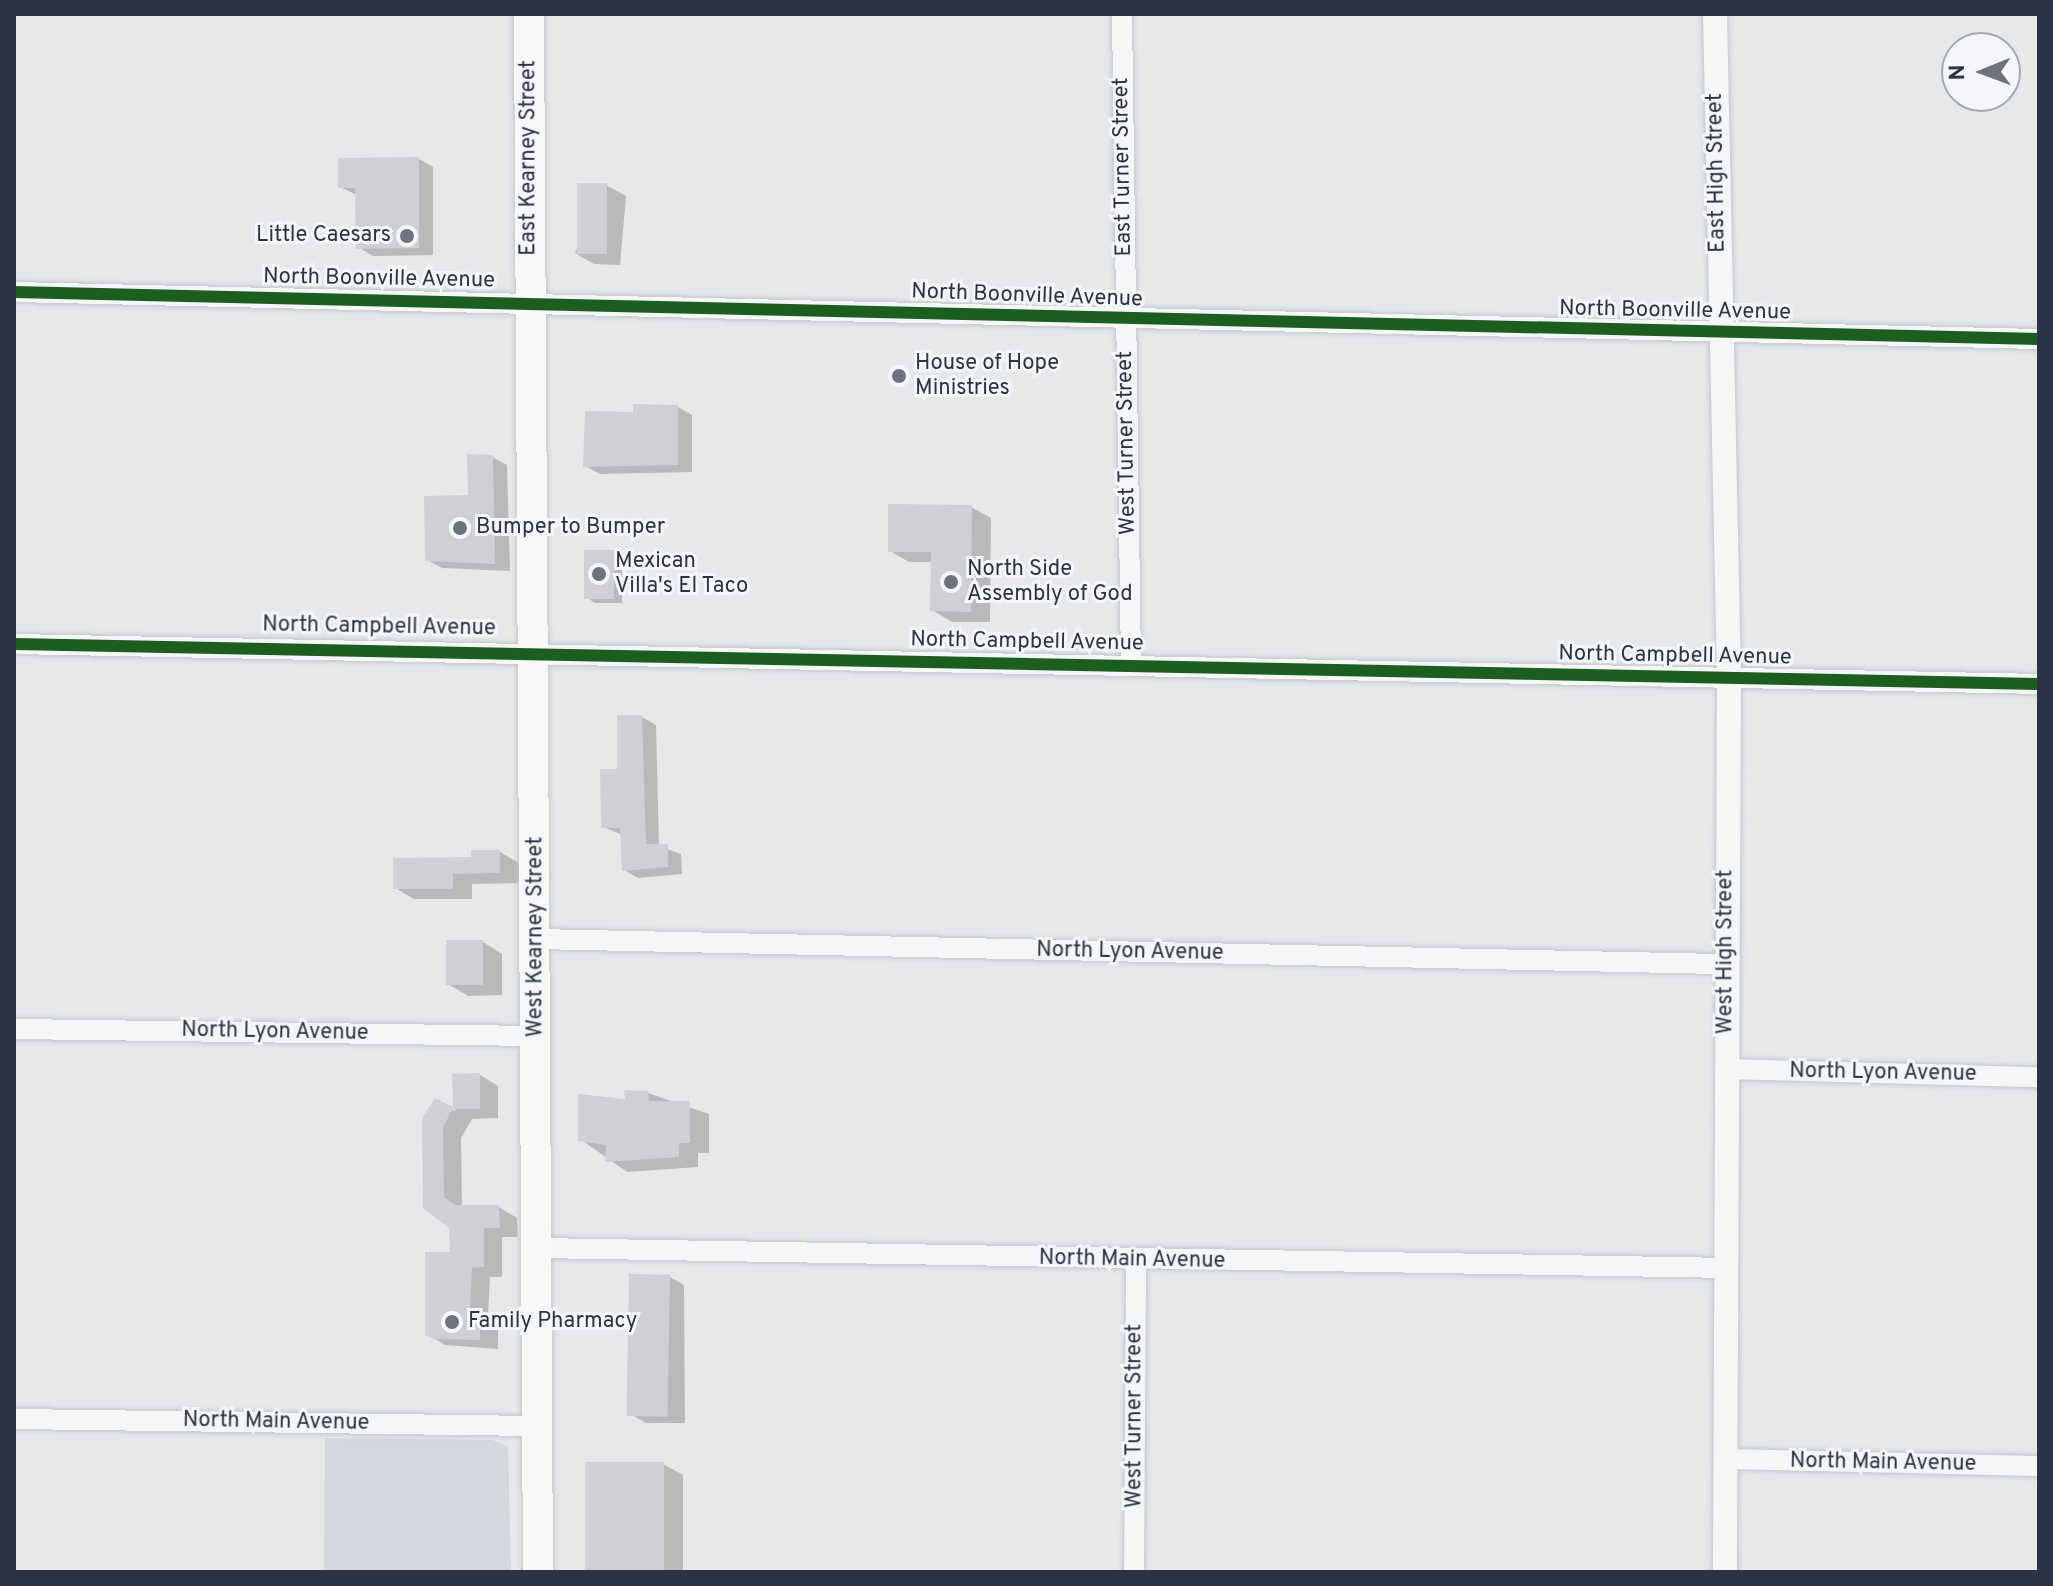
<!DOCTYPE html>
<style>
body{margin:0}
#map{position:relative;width:2053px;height:1586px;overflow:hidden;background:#e6e8ea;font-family:Overpass,sans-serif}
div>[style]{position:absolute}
.built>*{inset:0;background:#d4d7dd}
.shadow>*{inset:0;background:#0003}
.building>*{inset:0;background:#ced0d3;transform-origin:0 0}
.roads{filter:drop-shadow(0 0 2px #c4c6c8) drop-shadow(0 0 2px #c4c6c8)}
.minor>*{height:20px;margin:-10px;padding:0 10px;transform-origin:10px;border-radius:10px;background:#f5f6f7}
.tertiary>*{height:24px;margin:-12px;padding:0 12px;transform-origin:12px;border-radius:12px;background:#f5f6f7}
.primary>*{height:30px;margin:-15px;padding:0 15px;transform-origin:15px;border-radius:15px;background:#f8f8f8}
.cycleway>*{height:12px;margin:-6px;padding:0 6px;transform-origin:6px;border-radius:6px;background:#1b5e20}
.dots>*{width:22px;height:22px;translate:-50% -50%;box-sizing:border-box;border:4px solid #f4f6f9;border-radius:50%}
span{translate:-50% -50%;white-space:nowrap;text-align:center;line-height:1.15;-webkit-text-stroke:6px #f4f6f9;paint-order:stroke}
.street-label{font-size:22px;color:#2b3445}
.poi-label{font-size:22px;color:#2b3445}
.right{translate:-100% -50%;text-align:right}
.left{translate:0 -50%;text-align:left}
.frame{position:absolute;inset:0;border:16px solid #2b3445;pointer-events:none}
.north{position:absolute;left:1941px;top:32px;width:80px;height:80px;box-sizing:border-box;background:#f4f6f9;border:2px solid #a4a8b1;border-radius:50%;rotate:269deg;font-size:22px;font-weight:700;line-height:32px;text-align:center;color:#2b3445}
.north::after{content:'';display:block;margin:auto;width:28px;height:36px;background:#6c737f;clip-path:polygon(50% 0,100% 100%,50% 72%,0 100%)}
</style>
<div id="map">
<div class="built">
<i style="clip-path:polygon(325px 1438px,493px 1440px,508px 1447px,511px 1572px,324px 1572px)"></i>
</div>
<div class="shadow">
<i style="clip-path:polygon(419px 159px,433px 167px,433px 255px,373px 256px,358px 247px,357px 195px,340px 187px)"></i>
<i style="clip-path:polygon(606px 185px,626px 196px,620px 265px,594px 264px,575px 253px)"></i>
<i style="clip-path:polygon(678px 407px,692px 415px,692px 472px,600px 474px,585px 466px,635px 414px)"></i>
<i style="clip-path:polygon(492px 457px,507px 465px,510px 571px,442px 568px,427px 560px)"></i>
<i style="clip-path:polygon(971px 507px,991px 518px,990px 622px,952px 622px,932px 610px,933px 562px,909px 562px,890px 551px)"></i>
<i style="clip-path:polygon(613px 552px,622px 557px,622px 603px,595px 603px,586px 597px)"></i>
<i style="clip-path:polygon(642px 717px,656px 725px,659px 846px,681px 854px,682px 874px,638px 878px,624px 870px,623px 835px,603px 827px)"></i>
<i style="clip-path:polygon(500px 852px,519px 863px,519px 883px,472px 884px,472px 899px,414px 899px,395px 888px)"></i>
<i style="clip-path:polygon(483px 942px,502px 954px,502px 995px,468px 996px,448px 984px)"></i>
<i style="clip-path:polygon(480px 1075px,498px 1086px,498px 1118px,472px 1119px,461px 1138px,462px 1207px,499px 1207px,517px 1218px,518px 1237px,502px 1237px,502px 1277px,490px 1277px,488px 1315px,498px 1321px,498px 1349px,445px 1345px,427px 1334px,452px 1254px,451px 1227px,425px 1207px,436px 1101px,455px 1111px,454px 1076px)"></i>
<i style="clip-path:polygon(648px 1093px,709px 1114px,709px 1153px,698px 1153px,698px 1167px,627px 1172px,580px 1139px)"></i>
<i style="clip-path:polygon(670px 1277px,684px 1285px,685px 1423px,646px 1423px,632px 1415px)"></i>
<i style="clip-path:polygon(663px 1464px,683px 1475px,683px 1572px,588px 1572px)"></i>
</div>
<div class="building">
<i style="clip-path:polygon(419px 157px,419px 248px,356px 249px,355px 188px,338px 188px,338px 158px)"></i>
<i style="left:577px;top:183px;width:30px;height:71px"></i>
<i style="clip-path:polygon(633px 404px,678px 405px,678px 465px,583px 467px,585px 411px,633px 412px)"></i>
<i style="clip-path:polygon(467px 454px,493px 455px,495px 564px,425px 561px,424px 496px,468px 495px)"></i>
<i style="clip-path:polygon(888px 504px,972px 505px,971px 612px,930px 611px,931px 552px,888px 552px)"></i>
<i style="left:584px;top:550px;width:30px;height:49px"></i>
<i style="clip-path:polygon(617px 715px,642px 715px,646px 844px,668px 844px,668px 867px,622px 871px,620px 828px,601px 828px,600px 769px,617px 769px)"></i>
<i style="clip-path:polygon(471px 850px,500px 850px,500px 873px,453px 874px,453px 889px,393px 889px,393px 858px,471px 857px)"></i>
<i style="left:483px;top:940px;width:45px;height:37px;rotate:90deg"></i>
<i style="clip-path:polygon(480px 1073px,480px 1109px,453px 1109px,443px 1127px,444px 1197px,456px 1205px,499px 1205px,500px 1228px,484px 1228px,484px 1267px,472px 1268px,470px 1308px,480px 1308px,480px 1340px,433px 1339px,425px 1335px,425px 1252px,450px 1252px,449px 1228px,423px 1208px,422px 1118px,435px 1098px,453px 1107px,452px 1074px)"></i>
<i style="clip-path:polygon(624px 1090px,648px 1091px,649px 1101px,690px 1101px,690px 1143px,679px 1143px,679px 1157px,605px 1162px,606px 1145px,578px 1141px,578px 1094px,625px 1099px)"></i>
<i style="left:629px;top:1274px;width:41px;height:142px;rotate:1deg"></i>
<i style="left:664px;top:1462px;width:110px;height:79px;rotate:90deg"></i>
</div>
<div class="roads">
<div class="minor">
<i style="left:1122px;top:14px;width:650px;rotate:89.21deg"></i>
<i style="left:14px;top:292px;width:2026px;rotate:1.33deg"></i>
<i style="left:14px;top:644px;width:2025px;rotate:1.13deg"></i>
<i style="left:536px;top:939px;width:1188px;rotate:1.21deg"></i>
<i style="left:14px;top:1029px;width:522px;rotate:0.77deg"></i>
<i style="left:1726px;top:1069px;width:313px;rotate:1.5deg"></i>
<i style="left:538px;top:1248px;width:1188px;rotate:0.96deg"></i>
<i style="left:14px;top:1419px;width:523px;rotate:0.77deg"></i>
<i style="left:1727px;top:1459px;width:312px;rotate:1.3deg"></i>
<i style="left:1134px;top:1572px;width:312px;rotate:-89.6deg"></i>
</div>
<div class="tertiary">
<i style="left:1715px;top:14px;width:664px;rotate:88.79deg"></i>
<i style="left:1729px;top:678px;width:894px;rotate:90.26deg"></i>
</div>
<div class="primary">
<i style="left:529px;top:14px;width:1558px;rotate:89.67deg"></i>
</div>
</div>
<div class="cycleway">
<i style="left:14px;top:292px;width:2026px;rotate:1.33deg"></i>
<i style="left:14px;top:644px;width:2025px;rotate:1.13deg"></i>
</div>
<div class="dots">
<i style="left:407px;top:236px;background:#6c737f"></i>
<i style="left:899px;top:376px;background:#6c737f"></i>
<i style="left:460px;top:528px;background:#6c737f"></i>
<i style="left:599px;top:574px;background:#6c737f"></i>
<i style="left:951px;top:582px;background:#6c737f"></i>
<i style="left:452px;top:1322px;background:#6c737f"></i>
</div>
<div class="street-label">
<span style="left:529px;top:158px;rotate:-90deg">East Kearney Street</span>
<span style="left:1123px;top:167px;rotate:-91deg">East Turner Street</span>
<span style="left:1717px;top:173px;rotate:-91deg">East High Street</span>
<span style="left:379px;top:279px;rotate:1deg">North Boonville Avenue</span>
<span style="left:1027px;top:296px;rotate:2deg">North Boonville Avenue</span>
<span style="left:1675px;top:311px;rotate:1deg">North Boonville Avenue</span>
<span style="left:1127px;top:443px;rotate:-91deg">West Turner Street</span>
<span style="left:379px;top:627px;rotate:1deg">North Campbell Avenue</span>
<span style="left:1027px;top:642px;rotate:1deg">North Campbell Avenue</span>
<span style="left:1675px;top:656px;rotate:1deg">North Campbell Avenue</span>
<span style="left:536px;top:937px;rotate:-90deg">West Kearney Street</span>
<span style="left:1130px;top:952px;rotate:1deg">North Lyon Avenue</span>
<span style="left:1726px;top:952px;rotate:-90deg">West High Street</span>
<span style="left:275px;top:1032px;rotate:1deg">North Lyon Avenue</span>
<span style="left:1883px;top:1073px;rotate:1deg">North Lyon Avenue</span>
<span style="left:1132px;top:1260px;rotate:1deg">North Main Avenue</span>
<span style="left:1135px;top:1416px;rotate:-90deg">West Turner Street</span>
<span style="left:276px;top:1422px;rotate:1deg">North Main Avenue</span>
<span style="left:1883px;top:1463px;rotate:1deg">North Main Avenue</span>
</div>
<div class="poi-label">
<span class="right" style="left:391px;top:236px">Little Caesars</span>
<span class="left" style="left:915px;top:376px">House of Hope<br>Ministries</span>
<span class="left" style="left:476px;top:528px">Bumper to Bumper</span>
<span class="left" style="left:615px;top:574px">Mexican<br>Villa's El Taco</span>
<span class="left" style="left:967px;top:582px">North Side<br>Assembly of God</span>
<span class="left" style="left:468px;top:1322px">Family Pharmacy</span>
</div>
<div class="frame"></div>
<div class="north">N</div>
</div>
